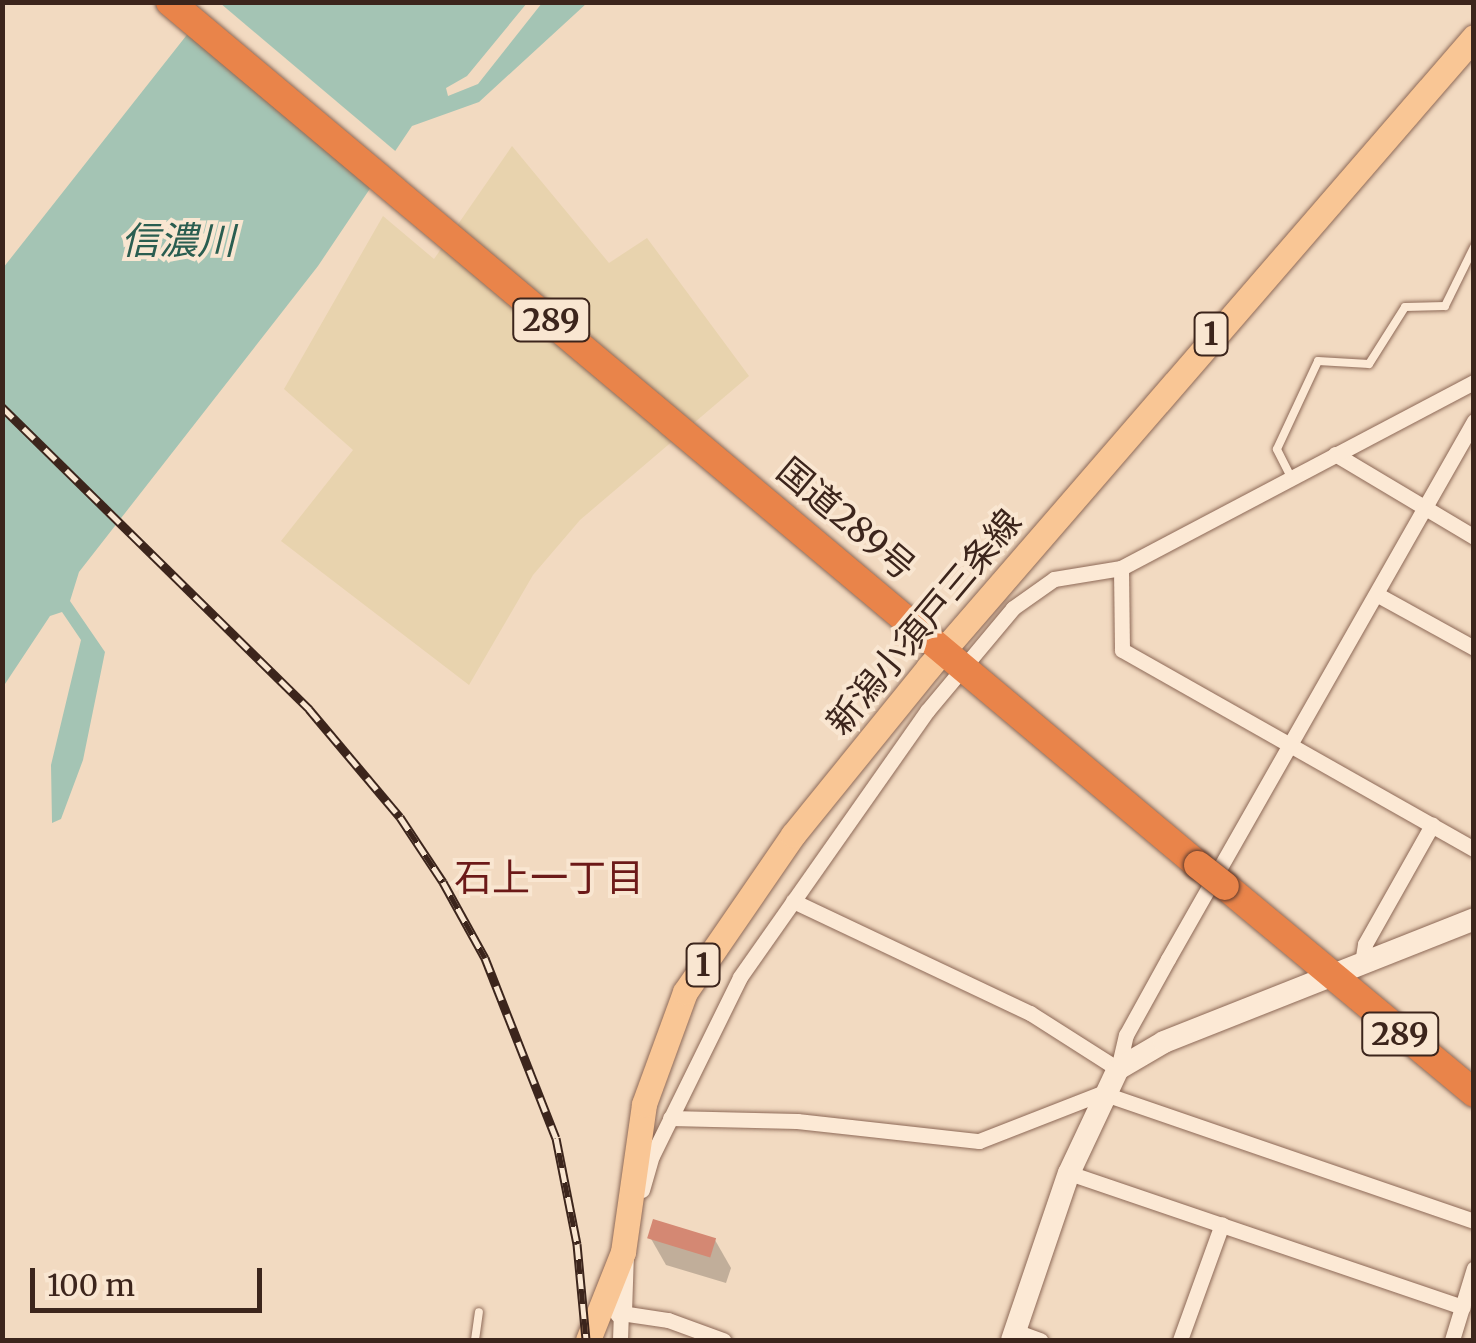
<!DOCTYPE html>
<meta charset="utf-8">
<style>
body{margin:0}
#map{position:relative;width:1476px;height:1343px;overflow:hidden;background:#f2dac1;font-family:Merriweather,"Noto Sans JP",serif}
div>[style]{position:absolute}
.farmland>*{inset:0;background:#e8d3ae}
.water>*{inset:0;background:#a4c4b4}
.pier>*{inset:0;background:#f2dac1}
.shadow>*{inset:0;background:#0003}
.building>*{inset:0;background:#d48873;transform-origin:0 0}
.roads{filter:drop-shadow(0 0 2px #8d6957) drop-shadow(0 0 2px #8d6957)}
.lane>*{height:8px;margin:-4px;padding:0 4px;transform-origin:4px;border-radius:4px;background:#fce9d5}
.street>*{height:15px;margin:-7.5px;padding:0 7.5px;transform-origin:7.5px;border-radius:7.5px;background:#fce9d5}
.secondary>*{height:22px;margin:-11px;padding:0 11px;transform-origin:11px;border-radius:11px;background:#fce9d5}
.primary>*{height:25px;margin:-12.5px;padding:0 12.5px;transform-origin:12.5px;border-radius:12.5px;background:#f9c695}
.highway>*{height:28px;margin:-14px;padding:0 14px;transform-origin:14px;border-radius:14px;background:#e9844a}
.rail>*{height:9px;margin-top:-4.5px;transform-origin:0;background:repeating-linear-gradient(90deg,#f9e6d1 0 15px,#3c251c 0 30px);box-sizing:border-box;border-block:2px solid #3c251c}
.bridges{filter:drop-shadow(0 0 2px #5b382b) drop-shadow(0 0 2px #5b382b)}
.highway-bridge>*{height:28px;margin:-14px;padding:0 14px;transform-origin:14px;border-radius:14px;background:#e9844a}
span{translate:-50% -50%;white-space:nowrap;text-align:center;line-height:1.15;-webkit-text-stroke:8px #f9e6d1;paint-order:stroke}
.shield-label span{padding:2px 8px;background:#f9e6d1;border:2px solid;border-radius:8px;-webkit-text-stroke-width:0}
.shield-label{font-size:32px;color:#3c251c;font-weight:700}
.street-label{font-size:35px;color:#3c251c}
.water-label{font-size:38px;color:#2a5d50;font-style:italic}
.neighbourhood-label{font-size:38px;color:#6c1918}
.frame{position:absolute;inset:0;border:5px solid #3c251c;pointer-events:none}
.scale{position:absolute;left:30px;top:1268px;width:232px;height:45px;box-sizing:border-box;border:5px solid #3c251c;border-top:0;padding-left:12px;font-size:30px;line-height:35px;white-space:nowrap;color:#3c251c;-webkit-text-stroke:8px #f9e6d1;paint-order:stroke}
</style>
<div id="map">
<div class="farmland">
<i style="clip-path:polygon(512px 146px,609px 263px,647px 238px,749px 376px,580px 520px,533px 575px,469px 685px,281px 541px,353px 450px,284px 389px,383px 216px,434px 259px)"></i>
</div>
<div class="water">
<i style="clip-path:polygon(212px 3px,527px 3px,467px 76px,446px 88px,448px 96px,478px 84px,542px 3px,587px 3px,479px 102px,412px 126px,318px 266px,79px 572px,70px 601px,105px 652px,83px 760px,61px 819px,52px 823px,51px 765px,81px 640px,62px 612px,50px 616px,3px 687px,3px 268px)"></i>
</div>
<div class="pier">
<i style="clip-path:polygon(206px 2px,220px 3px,400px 155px,376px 191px,182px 30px)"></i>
</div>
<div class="shadow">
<i style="clip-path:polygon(650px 1237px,715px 1240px,731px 1268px,726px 1283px,666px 1265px)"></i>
</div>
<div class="building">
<i style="left:653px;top:1219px;width:66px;height:20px;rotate:17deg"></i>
</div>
<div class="roads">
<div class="lane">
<i style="left:1291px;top:477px;width:31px;rotate:-117deg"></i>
<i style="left:1277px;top:449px;width:97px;rotate:-65deg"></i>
<i style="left:1318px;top:361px;width:51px;rotate:3.4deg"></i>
<i style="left:1369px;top:364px;width:67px;rotate:-57.7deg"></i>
<i style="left:1405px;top:307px;width:40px;rotate:-1.4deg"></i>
<i style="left:1445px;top:306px;width:66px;rotate:-63.8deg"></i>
<i style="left:475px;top:1340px;width:28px;rotate:-82deg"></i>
</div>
<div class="street">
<i style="left:1335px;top:454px;width:162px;rotate:30.8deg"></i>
<i style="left:1121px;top:568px;width:82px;rotate:89.3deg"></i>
<i style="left:1122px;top:650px;width:404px;rotate:29.5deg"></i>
<i style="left:1378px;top:595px;width:110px;rotate:28.9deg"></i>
<i style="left:793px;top:901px;width:262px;rotate:25.3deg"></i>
<i style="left:1030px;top:1013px;width:104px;rotate:32.5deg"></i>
<i style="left:1118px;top:1069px;width:35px;rotate:-77deg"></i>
<i style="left:1126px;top:1035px;width:87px;rotate:-61.1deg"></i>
<i style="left:1168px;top:959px;width:619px;rotate:-60.37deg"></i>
<i style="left:1362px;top:963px;width:19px;rotate:-81deg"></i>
<i style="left:1365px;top:944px;width:137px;rotate:-60.6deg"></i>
<i style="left:670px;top:1118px;width:127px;rotate:1.4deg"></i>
<i style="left:797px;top:1121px;width:183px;rotate:6.3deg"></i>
<i style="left:979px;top:1141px;width:132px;rotate:-21.3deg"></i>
<i style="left:1102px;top:1093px;width:393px;rotate:19deg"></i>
<i style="left:1069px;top:1173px;width:416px;rotate:18.8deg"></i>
<i style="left:642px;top:1190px;width:35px;rotate:-74deg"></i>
<i style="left:652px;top:1156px;width:199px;rotate:-63.8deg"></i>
<i style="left:740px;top:977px;width:325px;rotate:-54.9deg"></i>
<i style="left:927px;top:711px;width:134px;rotate:-50.1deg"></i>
<i style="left:1013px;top:608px;width:50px;rotate:-35.3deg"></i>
<i style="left:1054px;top:579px;width:68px;rotate:-9.3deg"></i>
<i style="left:1121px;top:568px;width:399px;rotate:-27.8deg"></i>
<i style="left:1015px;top:1331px;width:27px;rotate:20deg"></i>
<i style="left:620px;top:1340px;width:27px;rotate:-88deg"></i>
<i style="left:621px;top:1313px;width:48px;rotate:8.5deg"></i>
<i style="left:668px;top:1320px;width:59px;rotate:20deg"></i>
<i style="left:1180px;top:1340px;width:123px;rotate:-70.1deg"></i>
<i style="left:1452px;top:1340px;width:75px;rotate:-73deg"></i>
</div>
<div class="secondary">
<i style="left:621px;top:1313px;width:61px;rotate:-88.1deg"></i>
<i style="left:1012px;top:1340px;width:176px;rotate:-71.2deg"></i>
<i style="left:1069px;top:1173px;width:115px;rotate:-64.8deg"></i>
<i style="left:1118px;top:1069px;width:53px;rotate:-30.4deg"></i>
<i style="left:1164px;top:1042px;width:334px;rotate:-21.6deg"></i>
</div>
<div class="primary">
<i style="left:588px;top:1340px;width:95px;rotate:-68.3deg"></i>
<i style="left:623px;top:1252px;width:149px;rotate:-81.9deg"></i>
<i style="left:644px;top:1104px;width:119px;rotate:-69.9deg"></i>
<i style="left:685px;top:992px;width:191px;rotate:-55.5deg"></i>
<i style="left:793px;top:835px;width:215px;rotate:-51deg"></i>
<i style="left:928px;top:668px;width:834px;rotate:-49.13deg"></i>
</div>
<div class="highway">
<i style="left:170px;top:2px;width:1342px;rotate:40.01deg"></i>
<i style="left:1225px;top:886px;width:324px;rotate:39.7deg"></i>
</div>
</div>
<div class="rail">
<i style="left:2px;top:407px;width:431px;rotate:44.5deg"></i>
<i style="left:309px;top:709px;width:141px;rotate:49.9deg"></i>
<i style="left:400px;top:817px;width:78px;rotate:56.5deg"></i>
<i style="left:443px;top:882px;width:87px;rotate:61.1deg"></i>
<i style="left:485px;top:958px;width:193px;rotate:68.5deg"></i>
<i style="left:556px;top:1138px;width:108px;rotate:78.8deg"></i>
<i style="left:577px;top:1244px;width:96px;rotate:84.6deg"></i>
</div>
<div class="bridges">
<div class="highway-bridge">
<i style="left:1198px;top:865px;width:34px;rotate:38deg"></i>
</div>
</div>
<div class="shield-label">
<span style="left:551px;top:320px">289</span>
<span style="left:1211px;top:334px">1</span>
<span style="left:703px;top:965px">1</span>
<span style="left:1400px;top:1034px">289</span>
</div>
<div class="street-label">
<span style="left:846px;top:519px;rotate:40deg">国道289号</span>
<span style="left:924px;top:622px;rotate:-50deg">新潟小須戸三条線</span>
</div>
<div class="water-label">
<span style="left:178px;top:241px">信濃川</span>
</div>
<div class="neighbourhood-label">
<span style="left:549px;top:878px">石上一丁目</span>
</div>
<div class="frame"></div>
<div class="scale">100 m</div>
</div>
